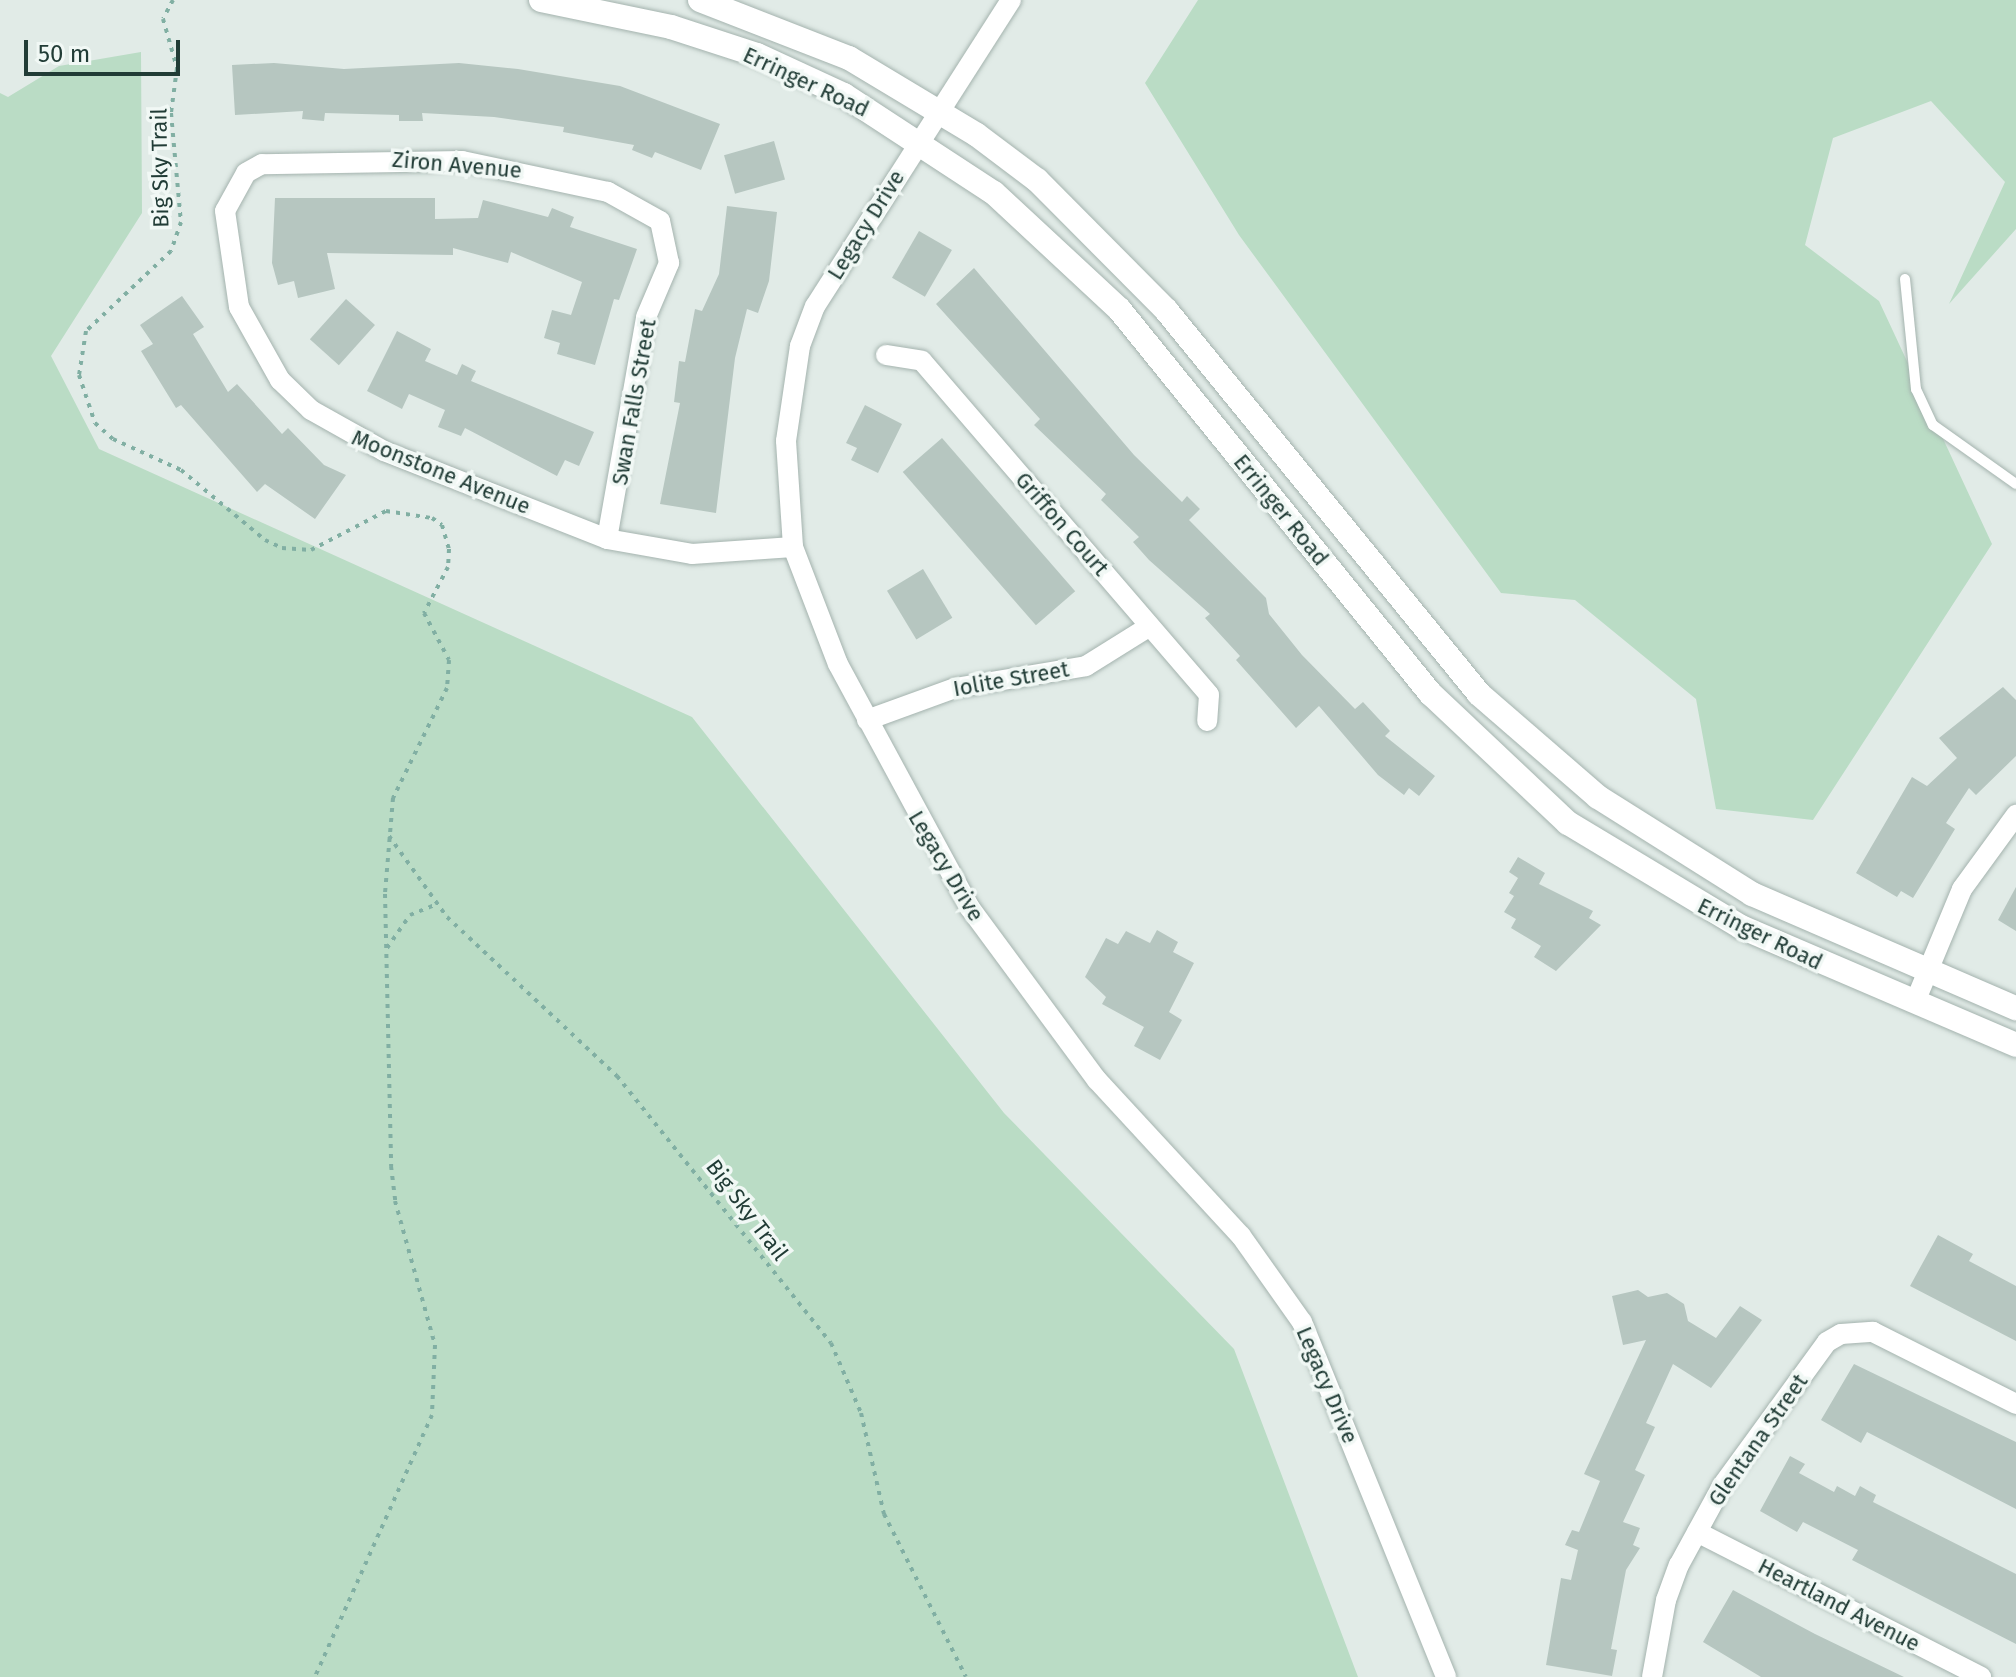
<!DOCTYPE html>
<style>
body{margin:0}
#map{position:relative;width:2016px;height:1677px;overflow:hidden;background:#e1ebe7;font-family:"Fira Sans",sans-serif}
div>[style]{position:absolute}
.green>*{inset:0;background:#badcc5}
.building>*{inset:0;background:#b6c6c0;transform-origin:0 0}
.path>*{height:4px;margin-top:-2px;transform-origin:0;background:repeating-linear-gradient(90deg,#81afa3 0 4px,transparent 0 10px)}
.roads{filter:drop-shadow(0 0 2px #a4b3ae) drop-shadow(0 0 2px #a4b3ae)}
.service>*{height:10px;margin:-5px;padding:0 5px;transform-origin:5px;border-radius:5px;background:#fff}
.minor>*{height:20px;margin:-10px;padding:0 10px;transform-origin:10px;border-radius:10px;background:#fff}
.secondary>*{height:24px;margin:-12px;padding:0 12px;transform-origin:12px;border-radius:12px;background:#fff}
span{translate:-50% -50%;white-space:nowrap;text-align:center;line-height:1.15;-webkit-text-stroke:7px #f1f8f5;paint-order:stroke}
.street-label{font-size:22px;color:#213c36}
.scale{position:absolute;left:24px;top:40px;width:156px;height:36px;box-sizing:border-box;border:4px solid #213c36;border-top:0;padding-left:10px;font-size:24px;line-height:28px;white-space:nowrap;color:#213c36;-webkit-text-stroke:6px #f1f8f5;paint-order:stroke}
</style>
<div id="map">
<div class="green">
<i style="clip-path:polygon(1198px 0,2016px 0,2016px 229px,1949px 304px,2005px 182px,1931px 101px,1833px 138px,1805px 245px,1879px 301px,1992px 544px,1813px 820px,1716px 809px,1696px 699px,1575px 600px,1501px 593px,1239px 235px,1145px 83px)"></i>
<i style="clip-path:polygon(141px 52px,142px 213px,51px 356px,99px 449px,692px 717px,1004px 1113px,1234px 1349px,1358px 1677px,0 1677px,0 93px,8px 97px,59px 66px)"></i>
</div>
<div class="building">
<i style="clip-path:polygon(274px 63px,344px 69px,459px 63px,518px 69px,620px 86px,720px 124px,701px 170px,655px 152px,652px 158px,632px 150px,634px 145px,563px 132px,564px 127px,494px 117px,422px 113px,423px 121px,399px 121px,399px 115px,325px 113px,324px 121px,302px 119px,303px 111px,235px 115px,232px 65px)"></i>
<i style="left:774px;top:141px;width:40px;height:52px;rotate:74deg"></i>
<i style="clip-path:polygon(275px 198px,435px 198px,435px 219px,478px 218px,483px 200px,548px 217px,552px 208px,574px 217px,570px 227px,637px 249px,619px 300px,614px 299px,595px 365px,557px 354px,560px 343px,544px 338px,552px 310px,571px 315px,582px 282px,511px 252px,508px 263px,453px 248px,453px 255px,327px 253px,335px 289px,298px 298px,294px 281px,278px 285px,272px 263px)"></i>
<i style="clip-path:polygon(727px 206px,777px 212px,769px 281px,758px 313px,747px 309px,735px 358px,716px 513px,660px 504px,680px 403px,674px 402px,679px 361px,685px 362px,695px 309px,702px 311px,719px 274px)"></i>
<i style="left:919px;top:231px;width:38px;height:54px;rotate:30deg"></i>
<i style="clip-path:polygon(974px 268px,1134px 455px,1182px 502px,1187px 496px,1200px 509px,1189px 520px,1266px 598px,1269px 614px,1302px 655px,1355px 709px,1363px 702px,1390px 731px,1385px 736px,1435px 776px,1419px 796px,1409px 788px,1404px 795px,1378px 775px,1319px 706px,1296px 728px,1236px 660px,1240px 656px,1205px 618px,1210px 614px,1149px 560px,1133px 542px,1139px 537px,1101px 500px,1106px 494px,1034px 425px,1040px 419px,936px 304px)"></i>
<i style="clip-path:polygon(182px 296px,204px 327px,193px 334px,228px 392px,237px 384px,282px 434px,288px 428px,324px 465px,346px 475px,315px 519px,265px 484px,257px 492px,181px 405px,176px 408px,141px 351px,153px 344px,140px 325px)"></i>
<i style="left:346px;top:299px;width:39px;height:54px;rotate:42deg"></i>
<i style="clip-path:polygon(397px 331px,431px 349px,425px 361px,457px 375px,462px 364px,476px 371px,471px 381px,594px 432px,579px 466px,565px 460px,557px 476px,465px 428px,461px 436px,438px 427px,445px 410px,409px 394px,402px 409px,367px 391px)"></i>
<i style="clip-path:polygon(865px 405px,902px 424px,878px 473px,851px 460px,857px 448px,846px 443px)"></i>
<i style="left:942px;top:438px;width:203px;height:52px;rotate:49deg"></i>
<i style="left:923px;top:569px;width:57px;height:42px;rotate:59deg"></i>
<i style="clip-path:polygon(2003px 687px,2016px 700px,2016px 756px,1976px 795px,1969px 788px,1946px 823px,1955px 829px,1913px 898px,1901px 891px,1897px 897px,1856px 873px,1912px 777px,1927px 786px,1957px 758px,1939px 738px)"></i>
<i style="clip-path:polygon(1518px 857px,1545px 873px,1539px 884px,1593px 911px,1589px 918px,1601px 925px,1556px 971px,1534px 957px,1541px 946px,1511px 928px,1516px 919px,1504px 912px,1514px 896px,1509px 893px,1518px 878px,1509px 872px)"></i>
<i style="clip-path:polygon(2016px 887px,2016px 931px,1998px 920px)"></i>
<i style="clip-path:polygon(1157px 930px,1178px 942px,1173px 952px,1194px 963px,1169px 1012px,1182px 1020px,1160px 1060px,1134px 1046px,1144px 1027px,1102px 1004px,1106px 997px,1085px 977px,1106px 938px,1118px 944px,1126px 931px,1150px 943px)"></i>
<i style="clip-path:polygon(1938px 1235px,1973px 1254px,1969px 1261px,2016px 1286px,2016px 1341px,1910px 1286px)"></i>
<i style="clip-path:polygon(1638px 1290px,1648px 1297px,1667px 1293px,1684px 1304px,1688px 1321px,1716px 1338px,1740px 1306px,1762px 1320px,1711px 1388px,1673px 1364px,1646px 1423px,1655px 1427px,1635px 1470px,1645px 1475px,1623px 1522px,1640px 1528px,1633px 1545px,1640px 1548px,1626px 1570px,1611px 1649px,1617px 1650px,1612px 1676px,1546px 1665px,1561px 1578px,1571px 1580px,1578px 1550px,1565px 1545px,1572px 1530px,1579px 1532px,1600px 1481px,1584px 1474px,1646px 1340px,1623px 1345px,1612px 1296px)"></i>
<i style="clip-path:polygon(1854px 1364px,2016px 1442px,2016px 1509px,1867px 1432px,1861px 1443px,1821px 1420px)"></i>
<i style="clip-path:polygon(1790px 1456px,1805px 1464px,1799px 1473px,1834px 1492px,1837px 1486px,1855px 1496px,1860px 1486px,1876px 1495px,1873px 1502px,2016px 1574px,2016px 1644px,1852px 1560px,1858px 1550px,1803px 1522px,1797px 1532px,1760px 1511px)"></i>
<i style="clip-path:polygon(1733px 1590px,1815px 1634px,1904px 1677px,1761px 1677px,1703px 1642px)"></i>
</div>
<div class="path">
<i style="left:173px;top:0;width:21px;rotate:118deg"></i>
<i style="left:163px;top:19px;width:51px;rotate:74.1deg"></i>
<i style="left:177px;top:68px;width:45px;rotate:97.6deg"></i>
<i style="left:171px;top:113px;width:109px;rotate:84.8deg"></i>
<i style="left:181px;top:222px;width:31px;rotate:109deg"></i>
<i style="left:171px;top:251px;width:117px;rotate:136.7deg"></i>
<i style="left:86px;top:331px;width:45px;rotate:99deg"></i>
<i style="left:79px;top:375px;width:51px;rotate:71.6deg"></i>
<i style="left:95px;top:423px;width:24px;rotate:42deg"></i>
<i style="left:113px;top:439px;width:75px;rotate:24.5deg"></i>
<i style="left:181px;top:470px;width:109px;rotate:39.8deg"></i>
<i style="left:265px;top:540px;width:19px;rotate:25deg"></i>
<i style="left:282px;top:548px;width:29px;rotate:4deg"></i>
<i style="left:311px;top:550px;width:85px;rotate:-27.5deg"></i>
<i style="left:386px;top:511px;width:47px;rotate:8.7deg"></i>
<i style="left:432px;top:518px;width:12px;rotate:35deg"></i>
<i style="left:442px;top:525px;width:25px;rotate:74deg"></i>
<i style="left:449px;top:549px;width:18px;rotate:93deg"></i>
<i style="left:448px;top:567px;width:52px;rotate:117.6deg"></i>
<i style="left:424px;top:613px;width:53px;rotate:62deg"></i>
<i style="left:449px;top:660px;width:28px;rotate:94deg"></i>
<i style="left:447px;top:688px;width:123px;rotate:116.1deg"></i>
<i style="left:393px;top:798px;width:96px;rotate:94.8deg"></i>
<i style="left:385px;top:894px;width:272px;rotate:88.7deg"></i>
<i style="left:391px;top:1166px;width:35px;rotate:83deg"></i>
<i style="left:395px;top:1201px;width:149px;rotate:74.5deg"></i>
<i style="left:435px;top:1345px;width:70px;rotate:92.5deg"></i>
<i style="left:432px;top:1415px;width:287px;rotate:114.1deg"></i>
<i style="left:389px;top:836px;width:100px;rotate:54.4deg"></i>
<i style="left:447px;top:917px;width:233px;rotate:43.1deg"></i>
<i style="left:617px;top:1076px;width:342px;rotate:51.3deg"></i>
<i style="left:831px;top:1343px;width:76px;rotate:66.8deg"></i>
<i style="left:861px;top:1413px;width:104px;rotate:77.2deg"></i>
<i style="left:884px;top:1514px;width:182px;rotate:63.3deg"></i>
<i style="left:387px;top:948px;width:40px;rotate:-55.1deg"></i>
<i style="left:410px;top:915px;width:29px;rotate:-22deg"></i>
</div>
<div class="roads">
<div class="service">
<i style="left:1905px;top:279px;width:111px;rotate:84.3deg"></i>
<i style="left:1916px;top:389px;width:40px;rotate:65deg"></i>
<i style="left:1933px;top:425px;width:102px;rotate:35.4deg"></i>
</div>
<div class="minor">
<i style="left:1011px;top:0;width:363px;rotate:122.6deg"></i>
<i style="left:815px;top:306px;width:43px;rotate:110.6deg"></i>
<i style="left:800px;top:346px;width:96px;rotate:98.4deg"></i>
<i style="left:786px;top:441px;width:106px;rotate:86.2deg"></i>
<i style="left:793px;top:547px;width:125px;rotate:69deg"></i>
<i style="left:838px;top:664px;width:277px;rotate:61.6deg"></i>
<i style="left:970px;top:908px;width:214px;rotate:53.6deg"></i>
<i style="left:1097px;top:1080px;width:212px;rotate:47.3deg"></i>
<i style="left:1241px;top:1236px;width:105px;rotate:54.7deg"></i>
<i style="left:1302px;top:1322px;width:383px;rotate:67.9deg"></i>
<i style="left:886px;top:355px;width:36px;rotate:9deg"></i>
<i style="left:922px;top:361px;width:440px;rotate:49.3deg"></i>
<i style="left:1209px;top:695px;width:26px;rotate:94deg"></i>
<i style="left:607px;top:539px;width:225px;rotate:-80deg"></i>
<i style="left:646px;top:317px;width:59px;rotate:-66.9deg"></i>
<i style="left:669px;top:263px;width:43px;rotate:-102.1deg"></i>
<i style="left:660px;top:221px;width:60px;rotate:-150.9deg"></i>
<i style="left:608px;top:192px;width:149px;rotate:-168deg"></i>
<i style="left:462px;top:161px;width:200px;rotate:179.1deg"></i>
<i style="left:262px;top:164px;width:18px;rotate:151deg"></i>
<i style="left:246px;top:173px;width:43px;rotate:118.9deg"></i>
<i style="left:225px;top:211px;width:97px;rotate:81.7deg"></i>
<i style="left:239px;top:307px;width:84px;rotate:60.7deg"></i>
<i style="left:280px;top:380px;width:43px;rotate:44.1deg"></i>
<i style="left:311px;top:410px;width:84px;rotate:29.3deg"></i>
<i style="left:384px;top:451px;width:240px;rotate:21.5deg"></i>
<i style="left:607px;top:539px;width:86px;rotate:10deg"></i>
<i style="left:692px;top:554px;width:101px;rotate:-4deg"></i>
<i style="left:867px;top:720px;width:94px;rotate:-20deg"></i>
<i style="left:955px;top:688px;width:133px;rotate:-9.5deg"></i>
<i style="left:1086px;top:666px;width:75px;rotate:-32deg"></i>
<i style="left:1915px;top:1002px;width:122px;rotate:-67.4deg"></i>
<i style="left:1962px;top:889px;width:92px;rotate:-53.9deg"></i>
<i style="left:1697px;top:1532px;width:319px;rotate:27deg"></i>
<i style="left:1652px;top:1677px;width:78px;rotate:-79.7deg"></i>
<i style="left:1666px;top:1600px;width:37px;rotate:-70deg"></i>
<i style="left:1679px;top:1565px;width:90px;rotate:-61.4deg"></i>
<i style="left:1722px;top:1486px;width:178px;rotate:-53.9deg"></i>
<i style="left:1827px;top:1342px;width:16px;rotate:-30deg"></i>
<i style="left:1841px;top:1334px;width:32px;rotate:-4deg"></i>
<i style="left:1873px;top:1332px;width:160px;rotate:26.7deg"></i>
</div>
<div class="secondary">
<i style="left:541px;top:0;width:133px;rotate:11.7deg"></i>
<i style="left:671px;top:27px;width:90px;rotate:18deg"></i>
<i style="left:757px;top:55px;width:96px;rotate:24.7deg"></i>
<i style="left:844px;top:95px;width:179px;rotate:33.2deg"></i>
<i style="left:994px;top:193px;width:171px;rotate:42.9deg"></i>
<i style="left:1119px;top:309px;width:496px;rotate:51deg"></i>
<i style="left:1431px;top:694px;width:188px;rotate:43.3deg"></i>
<i style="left:1568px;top:823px;width:202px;rotate:31deg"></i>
<i style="left:1741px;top:927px;width:299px;rotate:23.2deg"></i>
<i style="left:700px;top:0;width:160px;rotate:21.3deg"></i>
<i style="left:849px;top:58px;width:149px;rotate:31deg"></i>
<i style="left:977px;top:135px;width:75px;rotate:36.9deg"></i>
<i style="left:1037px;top:180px;width:183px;rotate:45.2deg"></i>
<i style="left:1166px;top:310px;width:495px;rotate:50.8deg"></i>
<i style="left:1479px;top:694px;width:157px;rotate:40.9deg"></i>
<i style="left:1598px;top:797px;width:182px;rotate:32.2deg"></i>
<i style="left:1752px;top:894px;width:288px;rotate:23.4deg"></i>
</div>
</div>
<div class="street-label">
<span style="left:806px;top:82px;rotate:25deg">Erringer Road</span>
<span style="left:457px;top:165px;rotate:5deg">Ziron Avenue</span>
<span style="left:160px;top:168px;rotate:-91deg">Big Sky Trail</span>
<span style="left:866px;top:225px;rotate:-58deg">Legacy Drive</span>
<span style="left:634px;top:402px;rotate:-80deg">Swan Falls Street</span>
<span style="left:441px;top:472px;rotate:22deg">Moonstone Avenue</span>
<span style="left:1281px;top:510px;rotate:51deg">Erringer Road</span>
<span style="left:1062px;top:524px;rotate:49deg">Griffon Court</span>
<span style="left:1011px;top:679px;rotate:-10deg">Iolite Street</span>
<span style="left:946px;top:866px;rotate:59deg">Legacy Drive</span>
<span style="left:1760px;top:934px;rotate:26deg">Erringer Road</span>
<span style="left:747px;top:1210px;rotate:53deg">Big Sky Trail</span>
<span style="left:1327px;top:1385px;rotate:67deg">Legacy Drive</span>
<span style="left:1758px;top:1440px;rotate:-55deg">Glentana Street</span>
<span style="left:1839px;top:1605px;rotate:27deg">Heartland Avenue</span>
</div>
<div class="scale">50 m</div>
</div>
